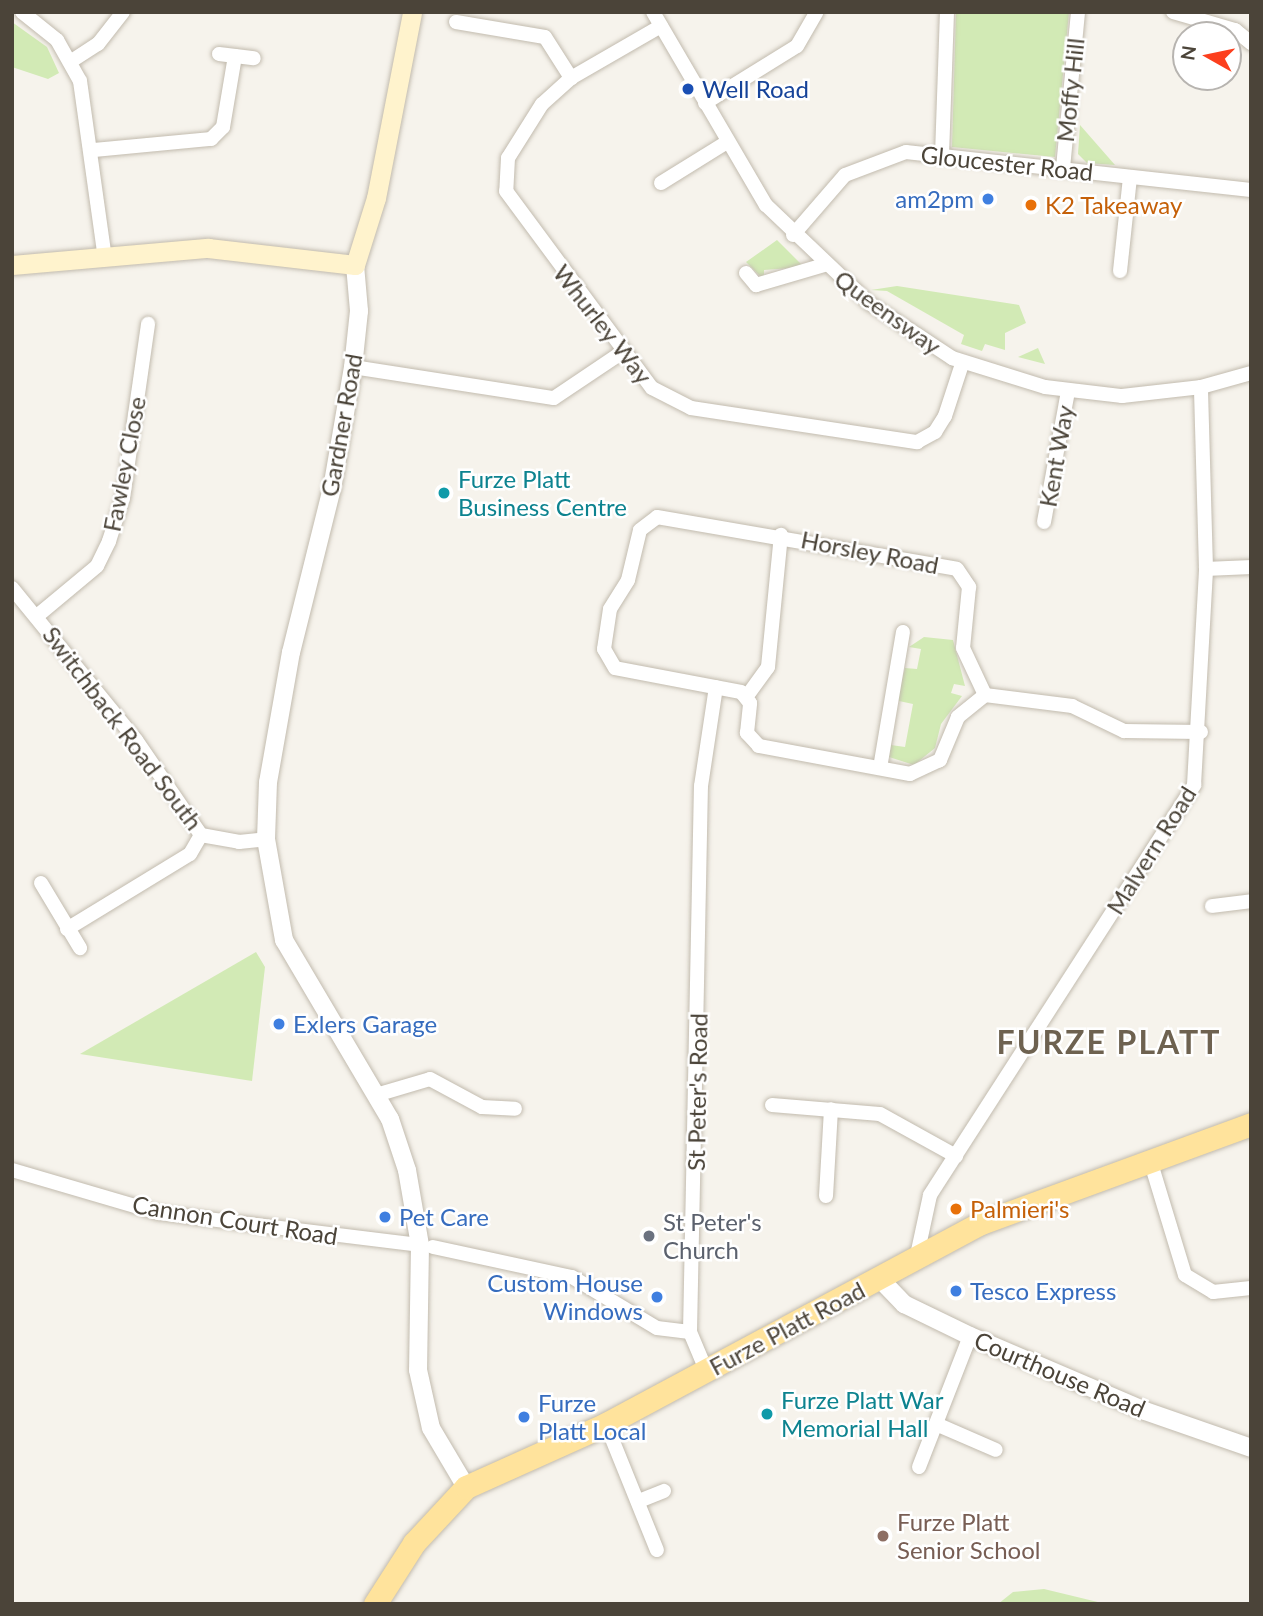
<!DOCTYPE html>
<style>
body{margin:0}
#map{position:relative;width:1263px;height:1616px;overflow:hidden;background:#f6f3ec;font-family:Lato,sans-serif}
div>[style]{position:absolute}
.green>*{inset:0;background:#d2eab5}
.roads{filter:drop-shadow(0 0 2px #c2bbae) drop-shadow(0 0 2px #c2bbae)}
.minor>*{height:14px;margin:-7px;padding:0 7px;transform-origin:7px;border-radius:7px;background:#fff}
.tertiary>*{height:18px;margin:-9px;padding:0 9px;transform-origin:9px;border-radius:9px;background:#fff}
.secondary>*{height:19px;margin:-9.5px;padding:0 9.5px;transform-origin:9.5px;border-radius:9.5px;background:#fff3cd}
.primary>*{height:23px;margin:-11.5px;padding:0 11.5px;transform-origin:11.5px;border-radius:11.5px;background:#ffe39c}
.dots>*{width:19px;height:19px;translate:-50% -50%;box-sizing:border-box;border:4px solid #fff;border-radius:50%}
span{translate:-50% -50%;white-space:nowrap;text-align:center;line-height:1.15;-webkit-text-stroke:5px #fff;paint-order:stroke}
.transit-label{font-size:24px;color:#164399}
.left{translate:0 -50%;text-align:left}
.street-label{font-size:24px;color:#4b4439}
.shop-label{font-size:24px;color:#366cbe}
.right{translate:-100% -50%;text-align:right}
.food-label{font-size:24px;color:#c56008}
.culture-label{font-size:24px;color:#0d838f}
.worship-label{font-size:24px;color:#5b616d}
.education-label{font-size:24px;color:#785e54}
.district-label{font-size:32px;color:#6e6250;font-weight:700;letter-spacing:2px}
.frame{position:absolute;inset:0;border:14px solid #4b4439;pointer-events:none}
.north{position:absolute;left:1172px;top:21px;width:70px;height:70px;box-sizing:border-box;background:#fff;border:2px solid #b7b4b0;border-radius:50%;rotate:279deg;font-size:19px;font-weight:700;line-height:28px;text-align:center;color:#4b4439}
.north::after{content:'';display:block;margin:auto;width:24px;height:32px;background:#fc3f1d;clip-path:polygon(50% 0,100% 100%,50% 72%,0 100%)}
</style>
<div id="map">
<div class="green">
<i style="clip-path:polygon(956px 12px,1069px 12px,1055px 157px,952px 147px)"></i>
<i style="clip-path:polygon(12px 22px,47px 47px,59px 73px,48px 79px,12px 67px)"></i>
<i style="clip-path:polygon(1080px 125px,1115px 165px,1087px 163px,1078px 154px)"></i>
<i style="clip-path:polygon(777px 240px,804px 267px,764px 270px,764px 280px,746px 262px)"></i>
<i style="clip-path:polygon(897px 286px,1019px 305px,1026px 323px,1005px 333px,1005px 350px,985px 344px,982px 351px,961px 344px,964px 335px,887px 291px,871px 290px)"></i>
<i style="clip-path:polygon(1038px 348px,1045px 364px,1018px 357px)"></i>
<i style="clip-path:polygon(924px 637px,953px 640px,965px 686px,954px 684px,951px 693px,962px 696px,941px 724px,935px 748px,914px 765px,889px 757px,891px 745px,905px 747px,913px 704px,899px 701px,898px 694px,905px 668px,917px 669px,921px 649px,909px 647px)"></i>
<i style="clip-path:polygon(256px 952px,265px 967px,252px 1081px,80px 1054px)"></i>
<i style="clip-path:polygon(1044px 1589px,1106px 1604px,998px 1604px,1013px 1592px)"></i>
</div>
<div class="roads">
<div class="minor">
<i style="left:22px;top:12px;width:45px;rotate:38.7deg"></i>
<i style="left:57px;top:40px;width:47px;rotate:60.7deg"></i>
<i style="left:80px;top:81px;width:173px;rotate:82deg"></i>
<i style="left:653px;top:12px;width:224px;rotate:59.7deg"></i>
<i style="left:766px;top:205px;width:142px;rotate:43.6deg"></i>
<i style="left:869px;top:303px;width:100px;rotate:33.5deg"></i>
<i style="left:952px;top:358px;width:97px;rotate:17.3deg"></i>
<i style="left:1045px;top:387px;width:78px;rotate:6.7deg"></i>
<i style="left:1122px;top:396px;width:80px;rotate:-6.5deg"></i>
<i style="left:1201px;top:387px;width:52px;rotate:-15.6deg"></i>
<i style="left:1173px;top:12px;width:65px;rotate:16.2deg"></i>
<i style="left:1235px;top:30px;width:21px;rotate:39deg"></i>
<i style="left:456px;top:22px;width:90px;rotate:9.6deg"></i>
<i style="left:545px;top:37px;width:49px;rotate:57.6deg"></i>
<i style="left:661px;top:26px;width:104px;rotate:150deg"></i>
<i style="left:571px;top:78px;width:39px;rotate:138deg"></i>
<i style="left:542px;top:104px;width:64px;rotate:122.2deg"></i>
<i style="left:508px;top:158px;width:33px;rotate:93deg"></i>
<i style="left:506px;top:191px;width:245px;rotate:53.5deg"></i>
<i style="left:652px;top:388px;width:44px;rotate:27.1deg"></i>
<i style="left:691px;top:408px;width:229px;rotate:8.6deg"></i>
<i style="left:917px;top:442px;width:21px;rotate:-29deg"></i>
<i style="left:935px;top:432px;width:19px;rotate:-58deg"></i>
<i style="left:945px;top:416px;width:55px;rotate:-71.9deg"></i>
<i style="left:219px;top:54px;width:35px;rotate:7deg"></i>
<i style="left:73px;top:60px;width:30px;rotate:-33deg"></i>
<i style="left:98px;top:44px;width:41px;rotate:-52deg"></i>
<i style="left:705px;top:103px;width:108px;rotate:-31.8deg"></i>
<i style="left:797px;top:46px;width:39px;rotate:-60deg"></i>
<i style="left:94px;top:150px;width:118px;rotate:-5.4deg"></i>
<i style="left:211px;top:139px;width:17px;rotate:-45deg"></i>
<i style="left:223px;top:127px;width:72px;rotate:-80.4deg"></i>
<i style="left:942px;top:155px;width:143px;rotate:-88deg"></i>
<i style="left:1063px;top:168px;width:157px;rotate:-84.5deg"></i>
<i style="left:661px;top:183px;width:78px;rotate:-31.8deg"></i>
<i style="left:793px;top:235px;width:79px;rotate:-49.1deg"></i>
<i style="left:845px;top:175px;width:65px;rotate:-20.7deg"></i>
<i style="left:906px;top:152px;width:347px;rotate:6.3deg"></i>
<i style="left:1120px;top:271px;width:94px;rotate:-83.9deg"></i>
<i style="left:746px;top:273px;width:16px;rotate:50deg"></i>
<i style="left:756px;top:285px;width:71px;rotate:-16.4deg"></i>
<i style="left:353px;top:367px;width:203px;rotate:8.8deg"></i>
<i style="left:554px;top:398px;width:81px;rotate:-33.9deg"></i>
<i style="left:657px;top:517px;width:304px;rotate:9.8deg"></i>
<i style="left:957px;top:569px;width:22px;rotate:56deg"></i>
<i style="left:969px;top:587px;width:61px;rotate:95.6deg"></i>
<i style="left:963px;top:648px;width:52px;rotate:64.9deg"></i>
<i style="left:985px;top:695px;width:35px;rotate:141deg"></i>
<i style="left:958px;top:717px;width:47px;rotate:112.7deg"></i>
<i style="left:940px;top:760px;width:33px;rotate:155deg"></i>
<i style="left:910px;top:774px;width:154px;rotate:-169.5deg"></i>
<i style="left:759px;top:746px;width:18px;rotate:-133deg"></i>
<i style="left:747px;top:733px;width:30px;rotate:-84deg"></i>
<i style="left:750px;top:703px;width:14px;rotate:-129deg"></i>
<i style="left:741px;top:692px;width:128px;rotate:-169.2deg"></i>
<i style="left:615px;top:668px;width:22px;rotate:-120deg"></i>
<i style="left:604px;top:649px;width:40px;rotate:-81.5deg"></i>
<i style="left:610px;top:609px;width:34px;rotate:-58deg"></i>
<i style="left:628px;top:580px;width:51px;rotate:-76.5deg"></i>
<i style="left:640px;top:530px;width:21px;rotate:-37deg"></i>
<i style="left:1044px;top:522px;width:133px;rotate:-79.6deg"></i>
<i style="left:1206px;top:569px;width:45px;rotate:-2.5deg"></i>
<i style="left:12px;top:588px;width:196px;rotate:50.8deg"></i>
<i style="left:136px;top:740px;width:115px;rotate:55.6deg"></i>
<i style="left:201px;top:835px;width:39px;rotate:10deg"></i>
<i style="left:239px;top:842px;width:27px;rotate:-6deg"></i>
<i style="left:37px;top:616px;width:78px;rotate:-39.8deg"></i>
<i style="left:97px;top:566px;width:28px;rotate:-64deg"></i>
<i style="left:109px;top:541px;width:45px;rotate:-72deg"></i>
<i style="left:123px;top:498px;width:176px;rotate:-81.8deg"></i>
<i style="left:985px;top:695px;width:88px;rotate:7.2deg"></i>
<i style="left:1072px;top:706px;width:58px;rotate:25.7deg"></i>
<i style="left:1124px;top:731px;width:77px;rotate:0.7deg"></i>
<i style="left:747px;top:696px;width:36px;rotate:-54deg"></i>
<i style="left:768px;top:667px;width:133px;rotate:-84.4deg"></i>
<i style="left:880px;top:768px;width:138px;rotate:-80.4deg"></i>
<i style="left:41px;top:883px;width:76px;rotate:59deg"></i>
<i style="left:1212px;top:906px;width:39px;rotate:-7deg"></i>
<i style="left:67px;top:929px;width:144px;rotate:-31.4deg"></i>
<i style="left:190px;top:854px;width:22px;rotate:-60deg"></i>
<i style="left:376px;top:1095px;width:56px;rotate:-16.5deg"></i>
<i style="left:430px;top:1079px;width:59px;rotate:28.3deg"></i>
<i style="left:482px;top:1107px;width:33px;rotate:3deg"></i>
<i style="left:772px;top:1105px;width:108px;rotate:4.8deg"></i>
<i style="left:880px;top:1114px;width:87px;rotate:28.9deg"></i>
<i style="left:1150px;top:1160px;width:120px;rotate:73.1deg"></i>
<i style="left:1185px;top:1275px;width:33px;rotate:31deg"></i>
<i style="left:1213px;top:1292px;width:38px;rotate:-6deg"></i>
<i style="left:12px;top:1170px;width:153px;rotate:16.3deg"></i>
<i style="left:159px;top:1213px;width:263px;rotate:7deg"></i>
<i style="left:826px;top:1196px;width:87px;rotate:-86.7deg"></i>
<i style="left:433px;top:1247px;width:142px;rotate:12.2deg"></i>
<i style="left:572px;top:1277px;width:99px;rotate:31deg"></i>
<i style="left:657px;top:1328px;width:33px;rotate:7deg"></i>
<i style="left:916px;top:1260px;width:66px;rotate:-77.8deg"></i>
<i style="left:930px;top:1195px;width:488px;rotate:-57.2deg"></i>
<i style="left:1194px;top:785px;width:216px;rotate:-86.8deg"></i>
<i style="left:1206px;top:569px;width:182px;rotate:-91.6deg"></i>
<i style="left:706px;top:1370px;width:41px;rotate:-112.8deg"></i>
<i style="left:690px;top:1332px;width:546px;rotate:-88.85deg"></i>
<i style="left:701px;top:786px;width:100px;rotate:-81.4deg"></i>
<i style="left:606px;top:1424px;width:136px;rotate:68deg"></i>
<i style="left:936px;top:1424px;width:65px;rotate:23.4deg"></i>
<i style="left:919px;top:1467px;width:141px;rotate:-68.7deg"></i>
<i style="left:639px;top:1501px;width:27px;rotate:-22deg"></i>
</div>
<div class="tertiary">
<i style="left:355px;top:265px;width:46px;rotate:85deg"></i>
<i style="left:359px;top:311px;width:56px;rotate:96.1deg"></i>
<i style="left:353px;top:367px;width:123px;rotate:99.8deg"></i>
<i style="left:332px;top:488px;width:169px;rotate:104deg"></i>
<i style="left:291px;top:652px;width:132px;rotate:100deg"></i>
<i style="left:268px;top:782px;width:57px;rotate:92deg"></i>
<i style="left:266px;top:839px;width:103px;rotate:79.9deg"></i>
<i style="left:284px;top:940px;width:208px;rotate:59.4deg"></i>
<i style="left:390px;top:1119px;width:54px;rotate:71.6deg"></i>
<i style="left:407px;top:1170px;width:76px;rotate:80.2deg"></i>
<i style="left:420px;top:1245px;width:125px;rotate:90.9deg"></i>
<i style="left:418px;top:1370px;width:59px;rotate:77.4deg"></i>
<i style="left:431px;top:1428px;width:69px;rotate:59.3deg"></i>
<i style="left:880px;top:1279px;width:35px;rotate:46deg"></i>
<i style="left:904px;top:1304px;width:73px;rotate:25.9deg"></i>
<i style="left:970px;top:1336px;width:190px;rotate:23.2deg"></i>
<i style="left:1145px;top:1411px;width:112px;rotate:19.2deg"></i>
</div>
<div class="secondary">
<i style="left:12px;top:265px;width:197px;rotate:-5deg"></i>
<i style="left:208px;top:248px;width:148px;rotate:6.6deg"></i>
<i style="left:355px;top:265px;width:70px;rotate:-72.6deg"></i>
<i style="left:376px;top:198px;width:189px;rotate:-79deg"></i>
</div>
<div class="primary">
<i style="left:375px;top:1604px;width:72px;rotate:-57.4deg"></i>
<i style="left:414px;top:1543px;width:76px;rotate:-47.1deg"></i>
<i style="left:466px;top:1487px;width:154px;rotate:-24.2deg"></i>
<i style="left:606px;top:1424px;width:425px;rotate:-28.2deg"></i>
<i style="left:981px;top:1223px;width:288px;rotate:-20.1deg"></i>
</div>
</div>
<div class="dots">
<i style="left:688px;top:89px;background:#1a4fb4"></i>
<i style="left:988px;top:199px;background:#3f7fe0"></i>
<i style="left:1031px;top:205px;background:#e8710a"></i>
<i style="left:444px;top:493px;background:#0f9aa8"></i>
<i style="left:279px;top:1024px;background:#3f7fe0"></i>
<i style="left:956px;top:1209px;background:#e8710a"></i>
<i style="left:385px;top:1217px;background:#3f7fe0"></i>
<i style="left:649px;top:1236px;background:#6b7280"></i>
<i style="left:956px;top:1291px;background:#3f7fe0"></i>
<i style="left:657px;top:1297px;background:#3f7fe0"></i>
<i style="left:767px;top:1414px;background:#0f9aa8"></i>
<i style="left:524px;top:1417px;background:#3f7fe0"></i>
<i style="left:883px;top:1536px;background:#8d6e63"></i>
</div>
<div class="transit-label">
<span class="left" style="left:702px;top:89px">Well Road</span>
</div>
<div class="street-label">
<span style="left:1070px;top:90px;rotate:-84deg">Moffy Hill</span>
<span style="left:1007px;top:163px;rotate:6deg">Gloucester Road</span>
<span style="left:888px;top:312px;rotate:36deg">Queensway</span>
<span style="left:603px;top:324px;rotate:52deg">Whurley Way</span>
<span style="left:341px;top:425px;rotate:-80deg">Gardner Road</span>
<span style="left:1056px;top:456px;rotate:-80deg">Kent Way</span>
<span style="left:124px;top:464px;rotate:-79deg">Fawley Close</span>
<span style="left:870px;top:552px;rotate:11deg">Horsley Road</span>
<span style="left:123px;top:728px;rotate:53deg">Switchback Road South</span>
<span style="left:1151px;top:850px;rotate:-58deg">Malvern Road</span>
<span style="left:697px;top:1092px;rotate:-89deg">St Peter's Road</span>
<span style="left:235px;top:1220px;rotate:9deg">Cannon Court Road</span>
<span style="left:787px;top:1328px;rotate:-28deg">Furze Platt Road</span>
<span style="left:1060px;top:1374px;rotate:23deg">Courthouse Road</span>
</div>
<div class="shop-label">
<span class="right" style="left:974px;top:199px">am2pm</span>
<span class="left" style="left:293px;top:1024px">Exlers Garage</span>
<span class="left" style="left:399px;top:1217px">Pet Care</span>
<span class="right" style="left:643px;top:1297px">Custom House<br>Windows</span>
<span class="left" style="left:970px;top:1291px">Tesco Express</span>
<span class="left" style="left:538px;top:1417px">Furze<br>Platt Local</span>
</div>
<div class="food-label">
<span class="left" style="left:1045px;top:205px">K2 Takeaway</span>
<span class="left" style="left:970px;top:1209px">Palmieri's</span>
</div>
<div class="culture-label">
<span class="left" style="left:458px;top:493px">Furze Platt<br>Business Centre</span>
<span class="left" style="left:781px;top:1414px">Furze Platt War<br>Memorial Hall</span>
</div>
<div class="worship-label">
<span class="left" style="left:663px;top:1236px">St Peter's<br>Church</span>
</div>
<div class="education-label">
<span class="left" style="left:897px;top:1536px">Furze Platt<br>Senior School</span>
</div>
<div class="district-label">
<span style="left:1109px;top:1042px">FURZE PLATT</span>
</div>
<div class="frame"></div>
<div class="north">N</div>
</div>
